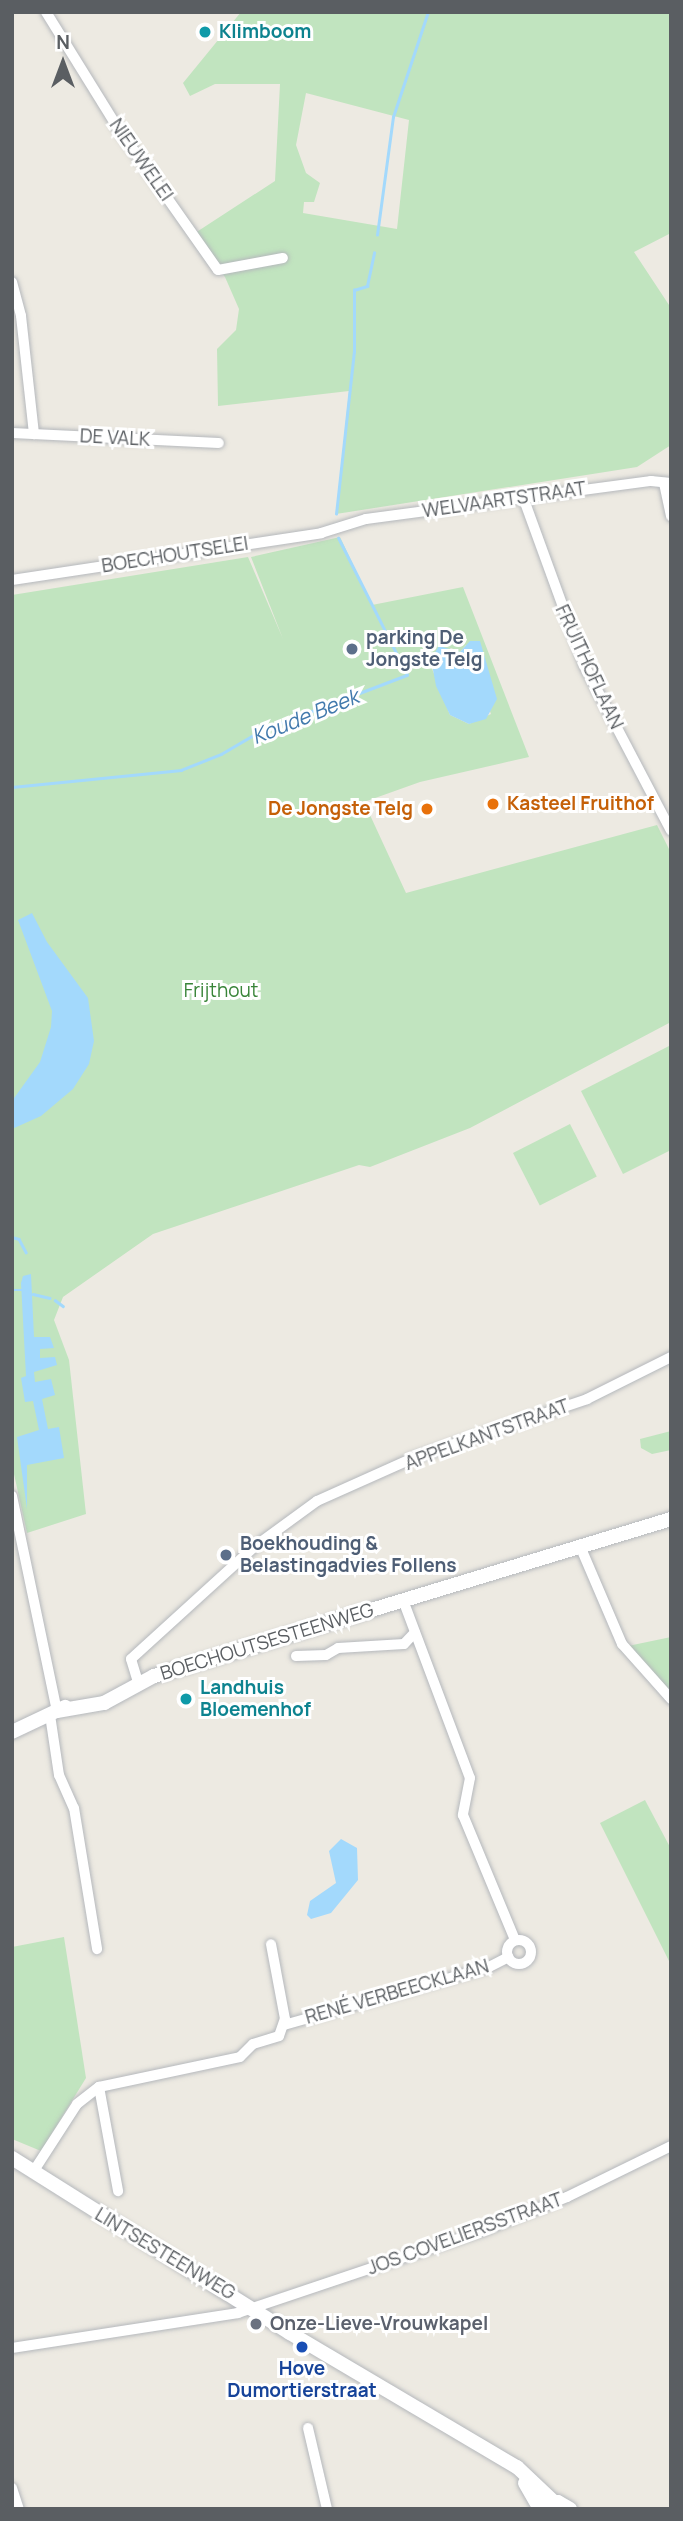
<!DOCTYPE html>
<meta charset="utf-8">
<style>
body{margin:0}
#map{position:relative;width:683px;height:2521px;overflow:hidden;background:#edeae2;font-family:Manrope,sans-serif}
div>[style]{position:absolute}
.green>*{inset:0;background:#c1e4bf;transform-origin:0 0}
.water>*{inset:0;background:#a3d9fc}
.stream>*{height:2.5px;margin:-1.25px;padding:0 1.25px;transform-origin:1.25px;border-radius:1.25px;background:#a3d9fc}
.roads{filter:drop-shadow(0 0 2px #b5b8bc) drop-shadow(0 0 2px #b5b8bc)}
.minor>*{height:10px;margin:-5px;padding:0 5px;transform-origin:5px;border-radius:5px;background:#fff}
.minor>.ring{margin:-5px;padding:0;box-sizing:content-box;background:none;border:10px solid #fff;border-radius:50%}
.tertiary>*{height:14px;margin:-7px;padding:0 7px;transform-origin:7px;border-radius:7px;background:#fff}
.dots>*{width:19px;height:19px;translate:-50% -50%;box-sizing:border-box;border:4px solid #fff;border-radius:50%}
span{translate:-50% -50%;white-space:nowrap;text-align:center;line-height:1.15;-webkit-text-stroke:6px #fff;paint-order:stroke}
.culture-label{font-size:19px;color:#0d838f;font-weight:700}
.left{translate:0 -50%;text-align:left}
.street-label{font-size:19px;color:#5a5e62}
.service-label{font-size:19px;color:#4e5e75;font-weight:700}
.food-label{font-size:19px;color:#c56008;font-weight:700}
.right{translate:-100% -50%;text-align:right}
.park-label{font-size:19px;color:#388438}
.worship-label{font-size:19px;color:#5b616d;font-weight:700}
.transit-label{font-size:19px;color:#164399;font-weight:700}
.water-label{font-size:21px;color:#427aad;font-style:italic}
.frame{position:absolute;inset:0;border:14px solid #5a5e62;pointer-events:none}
.north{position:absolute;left:28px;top:28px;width:70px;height:70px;-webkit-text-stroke:5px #fff;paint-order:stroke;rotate:0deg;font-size:19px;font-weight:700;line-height:28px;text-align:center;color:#5a5e62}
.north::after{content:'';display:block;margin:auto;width:24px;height:32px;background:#5a5e62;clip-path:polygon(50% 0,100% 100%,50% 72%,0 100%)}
</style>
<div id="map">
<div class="green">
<i style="clip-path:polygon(evenodd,241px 12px,671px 12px,671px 233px,634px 252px,671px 308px,671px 445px,637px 467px,336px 514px,349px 391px,218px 406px,217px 349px,236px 330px,239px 309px,225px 277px,192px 235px,275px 181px,280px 84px,215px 84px,190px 96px,183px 83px,241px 12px,306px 93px,409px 120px,397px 229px,303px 213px,304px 202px,314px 202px,320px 183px,306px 173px,296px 145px,306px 93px)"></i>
<i style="clip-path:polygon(evenodd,340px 537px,372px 605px,463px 587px,529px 757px,420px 782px,364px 802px,406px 893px,657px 825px,671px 853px,671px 1022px,470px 1128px,370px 1167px,359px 1165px,153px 1234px,63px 1297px,54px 1320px,69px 1360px,86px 1514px,27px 1533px,12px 1465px,12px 595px,248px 557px,283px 639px,251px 557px,340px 537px,466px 645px,491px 714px,469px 724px,450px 715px,431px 666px,451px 648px,460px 652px,466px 645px)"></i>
<i style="clip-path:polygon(671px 1045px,671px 1150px,623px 1174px,581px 1091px)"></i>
<i style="left:570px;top:1124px;width:59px;height:64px;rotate:63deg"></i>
<i style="clip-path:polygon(671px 1431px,671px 1450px,652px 1454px,641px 1448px,640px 1439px)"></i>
<i style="clip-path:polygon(671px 1637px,671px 1693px,628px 1646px)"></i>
<i style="clip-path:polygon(645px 1800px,671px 1849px,671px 1965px,600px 1823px)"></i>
<i style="clip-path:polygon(64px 1937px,86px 2078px,41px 2151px,12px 2139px,12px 1947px)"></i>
</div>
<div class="water">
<i style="clip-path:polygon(470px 641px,480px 641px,497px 699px,486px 719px,469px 724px,450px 715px,436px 686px,431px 659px,439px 646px,460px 652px)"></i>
<i style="clip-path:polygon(32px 913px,47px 942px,88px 998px,94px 1041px,89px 1064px,73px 1089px,41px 1116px,12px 1129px,12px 1101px,40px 1062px,51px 1027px,52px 1011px,18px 920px)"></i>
<i style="clip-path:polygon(31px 1274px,34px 1337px,50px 1337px,54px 1348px,40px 1349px,40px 1358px,55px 1357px,57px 1365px,34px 1372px,35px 1382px,51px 1379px,55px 1395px,42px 1399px,48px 1429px,59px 1427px,64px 1458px,27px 1465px,27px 1509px,17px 1437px,39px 1430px,33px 1401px,25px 1402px,21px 1378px,26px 1376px,21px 1283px,23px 1276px)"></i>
<i style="clip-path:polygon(341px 1839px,357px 1848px,358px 1880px,331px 1913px,311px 1919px,307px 1915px,310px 1901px,336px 1883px,329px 1851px)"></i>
</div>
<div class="stream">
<i style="left:377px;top:235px;width:119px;rotate:-82.3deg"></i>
<i style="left:393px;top:117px;width:111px;rotate:-71.6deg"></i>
<i style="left:336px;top:514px;width:163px;rotate:-83.7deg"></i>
<i style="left:354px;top:352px;width:62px;rotate:-90deg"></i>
<i style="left:354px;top:290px;width:14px;rotate:-17deg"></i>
<i style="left:367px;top:286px;width:34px;rotate:-78deg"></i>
<i style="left:12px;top:787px;width:170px;rotate:-5.7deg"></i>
<i style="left:181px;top:770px;width:43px;rotate:-21.8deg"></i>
<i style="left:221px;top:754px;width:48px;rotate:-30.3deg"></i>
<i style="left:262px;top:730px;width:155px;rotate:-20.8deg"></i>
<i style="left:407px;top:675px;width:153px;rotate:-116.7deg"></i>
<i style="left:12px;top:1237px;width:7px;rotate:16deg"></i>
<i style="left:19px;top:1239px;width:15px;rotate:62deg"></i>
<i style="left:12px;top:1290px;width:11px"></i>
<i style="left:33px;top:1294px;width:17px;rotate:13deg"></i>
<i style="left:55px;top:1300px;width:10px;rotate:37deg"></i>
</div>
<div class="roads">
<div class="minor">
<i style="left:46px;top:12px;width:133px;rotate:58.2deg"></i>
<i style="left:116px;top:125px;width:177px;rotate:54.9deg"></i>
<i style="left:218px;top:270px;width:66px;rotate:-10.5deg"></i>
<i style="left:12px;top:282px;width:35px;rotate:75deg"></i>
<i style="left:21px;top:316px;width:119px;rotate:83.7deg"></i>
<i style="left:12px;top:433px;width:207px;rotate:2.8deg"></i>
<i style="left:664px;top:483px;width:34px;rotate:78deg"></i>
<i style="left:523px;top:497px;width:179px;rotate:70deg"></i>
<i style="left:584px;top:665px;width:187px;rotate:62.3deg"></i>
<i style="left:12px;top:580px;width:313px;rotate:-8.6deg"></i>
<i style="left:321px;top:533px;width:47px;rotate:-17.3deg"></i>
<i style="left:366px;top:519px;width:288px;rotate:-7.6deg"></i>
<i style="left:651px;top:481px;width:20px;rotate:6deg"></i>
<i style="left:12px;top:1496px;width:220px;rotate:78.2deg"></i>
<i style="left:580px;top:1546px;width:107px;rotate:66.8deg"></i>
<i style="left:622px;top:1644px;width:74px;rotate:48.3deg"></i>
<i style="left:403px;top:1600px;width:190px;rotate:69.4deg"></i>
<i style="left:470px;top:1778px;width:38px;rotate:101deg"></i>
<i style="left:463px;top:1815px;width:135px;rotate:67.4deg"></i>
<i style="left:296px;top:1656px;width:30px;rotate:-2deg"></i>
<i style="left:326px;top:1655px;width:14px;rotate:-30deg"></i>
<i style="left:338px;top:1648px;width:66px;rotate:-3.5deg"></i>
<i style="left:404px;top:1644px;width:16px;rotate:-47deg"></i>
<i style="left:138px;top:1682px;width:24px;rotate:-107deg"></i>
<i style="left:131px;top:1659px;width:166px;rotate:-42.3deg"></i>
<i style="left:254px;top:1547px;width:78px;rotate:-36.1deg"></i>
<i style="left:317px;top:1501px;width:105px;rotate:-24.1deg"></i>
<i style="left:413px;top:1458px;width:184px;rotate:-18.7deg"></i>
<i style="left:587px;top:1399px;width:94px;rotate:-26.6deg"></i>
<i style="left:50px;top:1715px;width:61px;rotate:81.5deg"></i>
<i style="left:59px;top:1775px;width:36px;rotate:66deg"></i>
<i style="left:74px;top:1808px;width:143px;rotate:80.7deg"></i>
<i class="ring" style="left:507px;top:1940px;width:14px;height:14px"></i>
<i style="left:284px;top:2025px;width:213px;rotate:-15.8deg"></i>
<i style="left:489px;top:1967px;width:22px;rotate:-27deg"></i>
<i style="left:99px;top:2087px;width:106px;rotate:79.6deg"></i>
<i style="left:35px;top:2169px;width:77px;rotate:-57.1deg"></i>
<i style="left:77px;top:2104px;width:28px;rotate:-38deg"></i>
<i style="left:99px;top:2087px;width:144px;rotate:-12deg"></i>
<i style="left:240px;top:2057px;width:18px;rotate:-45deg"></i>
<i style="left:253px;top:2044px;width:27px;rotate:-17deg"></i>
<i style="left:279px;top:2036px;width:18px;rotate:-71deg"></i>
<i style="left:285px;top:2019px;width:76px;rotate:-100.6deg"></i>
<i style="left:12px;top:2348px;width:229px;rotate:-8.8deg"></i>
<i style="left:238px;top:2313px;width:257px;rotate:-18.6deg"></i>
<i style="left:482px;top:2231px;width:92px;rotate:-21.8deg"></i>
<i style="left:567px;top:2197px;width:116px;rotate:-26.1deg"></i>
<i style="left:308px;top:2428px;width:83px;rotate:76.8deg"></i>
<i style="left:12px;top:2488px;width:22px;rotate:72deg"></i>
</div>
<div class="tertiary">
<i style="left:57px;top:1711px;width:48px;rotate:-9.7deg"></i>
<i style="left:104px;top:1703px;width:57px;rotate:-28.4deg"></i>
<i style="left:154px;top:1676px;width:540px;rotate:-16.89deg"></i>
<i style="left:12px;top:1732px;width:59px;rotate:-25.3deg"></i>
<i style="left:12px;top:2158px;width:328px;rotate:32.2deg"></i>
<i style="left:290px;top:2333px;width:264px;rotate:30.6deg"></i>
<i style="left:517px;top:2467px;width:51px;rotate:43.4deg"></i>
<i style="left:525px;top:2483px;width:30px;rotate:60deg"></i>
<i style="left:546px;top:2505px;width:12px;rotate:-14deg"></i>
<i style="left:558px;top:2502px;width:14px;rotate:30deg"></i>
</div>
</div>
<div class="dots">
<i style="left:205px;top:32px;background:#0f9aa8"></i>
<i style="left:352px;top:649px;background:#5c6f8a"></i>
<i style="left:493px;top:804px;background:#e8710a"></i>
<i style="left:427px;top:809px;background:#e8710a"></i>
<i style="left:226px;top:1555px;background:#5c6f8a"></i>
<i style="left:186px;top:1699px;background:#0f9aa8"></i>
<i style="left:256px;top:2324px;background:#6b7280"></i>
<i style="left:302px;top:2347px;background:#1a4fb4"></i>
</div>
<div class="culture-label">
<span class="left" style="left:219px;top:32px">Klimboom</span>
<span class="left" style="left:200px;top:1699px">Landhuis<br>Bloemenhof</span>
</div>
<div class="street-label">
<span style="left:141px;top:160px;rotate:55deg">NIEUWELEI</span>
<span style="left:115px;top:438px;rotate:3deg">DE VALK</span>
<span style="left:504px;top:500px;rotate:-8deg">WELVAARTSTRAAT</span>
<span style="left:175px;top:555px;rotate:-9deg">BOECHOUTSELEI</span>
<span style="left:589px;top:667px;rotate:65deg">FRUITHOFLAAN</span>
<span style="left:487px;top:1435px;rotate:-20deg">APPELKANTSTRAAT</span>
<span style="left:267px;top:1642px;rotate:-17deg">BOECHOUTSESTEENWEG</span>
<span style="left:397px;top:1992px;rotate:-16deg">RENÉ VERBEECKLAAN</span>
<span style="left:465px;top:2234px;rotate:-20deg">JOS COVELIERSSTRAAT</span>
<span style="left:165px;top:2254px;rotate:31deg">LINTSESTEENWEG</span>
</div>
<div class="service-label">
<span class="left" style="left:366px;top:649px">parking De<br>Jongste Telg</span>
<span class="left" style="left:240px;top:1555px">Boekhouding &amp;<br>Belastingadvies Follens</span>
</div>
<div class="food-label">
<span class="left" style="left:507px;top:804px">Kasteel Fruithof</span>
<span class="right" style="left:413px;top:809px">De Jongste Telg</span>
</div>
<div class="park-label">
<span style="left:221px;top:991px">Frijthout</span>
</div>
<div class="worship-label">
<span class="left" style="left:270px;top:2324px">Onze-Lieve-Vrouwkapel</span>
</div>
<div class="transit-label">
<span style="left:302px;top:2380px">Hove<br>Dumortierstraat</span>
</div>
<div class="water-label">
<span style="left:305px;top:716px;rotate:-22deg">Koude Beek</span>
</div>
<div class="frame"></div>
<div class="north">N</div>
</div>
